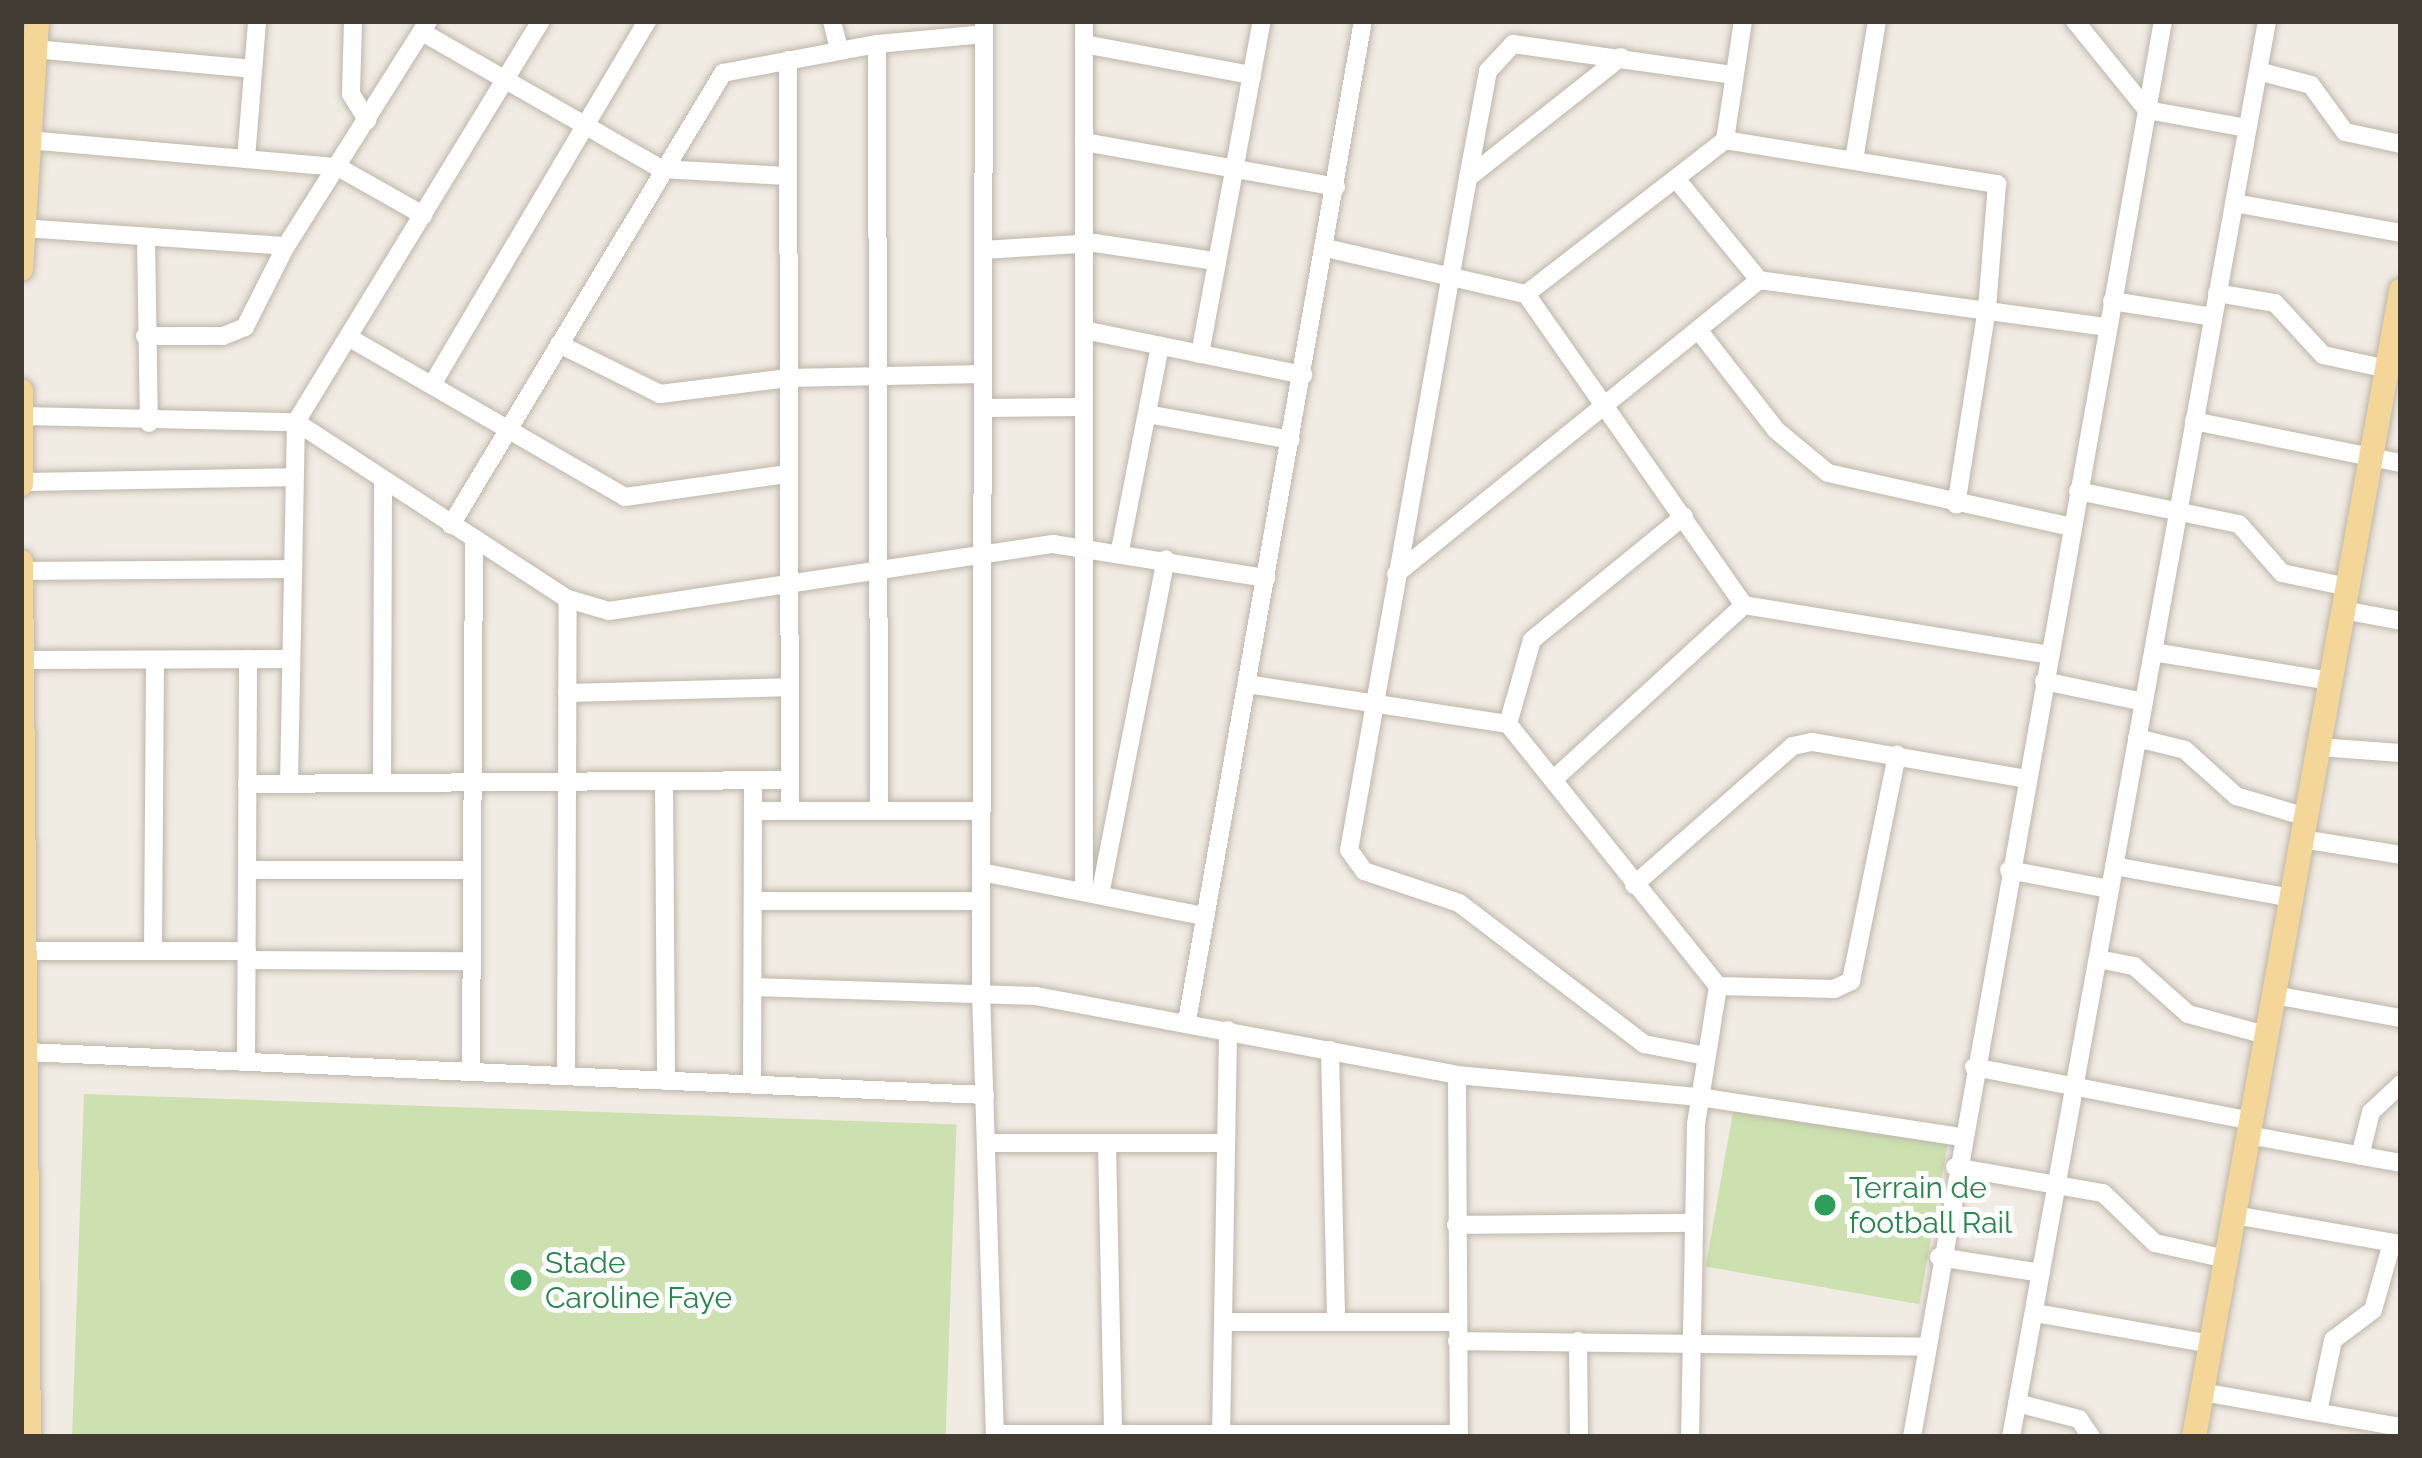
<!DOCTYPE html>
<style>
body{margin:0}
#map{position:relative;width:2422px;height:1458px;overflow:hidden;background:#f0ebe3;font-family:Raleway,sans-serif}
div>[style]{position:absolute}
.green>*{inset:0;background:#cce1af;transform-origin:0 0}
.roads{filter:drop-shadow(0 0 3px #bdb6aa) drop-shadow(0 0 3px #bdb6aa)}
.minor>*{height:18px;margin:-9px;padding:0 9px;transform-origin:9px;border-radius:9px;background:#fff}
.major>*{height:24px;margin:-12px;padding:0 12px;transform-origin:12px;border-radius:12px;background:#f4d798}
.dots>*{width:33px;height:33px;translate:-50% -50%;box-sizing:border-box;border:6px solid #fff;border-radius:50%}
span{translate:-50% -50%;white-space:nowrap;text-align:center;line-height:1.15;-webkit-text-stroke:10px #fff;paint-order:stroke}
.leisure-label{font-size:30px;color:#27864d}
.left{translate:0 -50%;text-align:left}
.frame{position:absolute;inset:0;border:24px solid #413b34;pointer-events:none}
</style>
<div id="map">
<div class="green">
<i style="left:84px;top:1094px;width:873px;height:343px;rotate:2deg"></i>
<i style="left:1734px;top:1106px;width:217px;height:163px;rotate:10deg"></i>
</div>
<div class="roads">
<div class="minor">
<i style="left:353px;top:21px;width:73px;rotate:91.6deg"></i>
<i style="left:351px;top:94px;width:31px;rotate:58deg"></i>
<i style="left:832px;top:21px;width:30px;rotate:76deg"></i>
<i style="left:984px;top:21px;width:970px;rotate:90.18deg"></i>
<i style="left:981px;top:991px;width:446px;rotate:88.2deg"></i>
<i style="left:1084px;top:21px;width:870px;rotate:90deg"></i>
<i style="left:2075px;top:21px;width:114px;rotate:51deg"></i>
<i style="left:2147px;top:110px;width:102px;rotate:10.2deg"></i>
<i style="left:422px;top:32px;width:275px;rotate:29.8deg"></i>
<i style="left:661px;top:169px;width:126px;rotate:3.2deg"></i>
<i style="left:877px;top:44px;width:767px;rotate:89.85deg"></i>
<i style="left:1084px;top:44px;width:171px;rotate:10.5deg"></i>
<i style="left:35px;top:49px;width:219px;rotate:5.2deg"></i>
<i style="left:1621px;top:57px;width:195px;rotate:141.7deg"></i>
<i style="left:1468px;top:178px;width:682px;rotate:100.04deg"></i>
<i style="left:1349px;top:850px;width:26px;rotate:54deg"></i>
<i style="left:1364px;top:871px;width:100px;rotate:18.6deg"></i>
<i style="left:1459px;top:903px;width:233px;rotate:37.3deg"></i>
<i style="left:1644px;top:1044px;width:63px;rotate:11deg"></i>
<i style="left:788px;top:60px;width:751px;rotate:89.85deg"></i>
<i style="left:2258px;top:71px;width:55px;rotate:14.8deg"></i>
<i style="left:2311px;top:85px;width:58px;rotate:54.1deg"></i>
<i style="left:2345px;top:132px;width:57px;rotate:12.1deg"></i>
<i style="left:28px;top:140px;width:311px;rotate:5deg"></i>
<i style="left:338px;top:167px;width:98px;rotate:29.5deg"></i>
<i style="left:1725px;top:140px;width:276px;rotate:9.2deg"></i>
<i style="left:1997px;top:184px;width:124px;rotate:94.6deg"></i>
<i style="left:1987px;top:308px;width:199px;rotate:98.9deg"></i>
<i style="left:1084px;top:142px;width:256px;rotate:10.1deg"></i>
<i style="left:246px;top:159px;width:138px;rotate:-85.4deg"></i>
<i style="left:1854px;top:160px;width:141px;rotate:-80.6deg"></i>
<i style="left:1468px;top:178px;width:109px;rotate:-79.4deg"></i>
<i style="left:1488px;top:71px;width:37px;rotate:-47deg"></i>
<i style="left:1513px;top:44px;width:223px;rotate:8deg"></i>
<i style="left:1677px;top:180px;width:129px;rotate:50.6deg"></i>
<i style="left:2234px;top:203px;width:170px;rotate:10.2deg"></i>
<i style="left:22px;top:228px;width:265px;rotate:3.9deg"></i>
<i style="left:146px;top:237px;width:186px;rotate:89.1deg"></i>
<i style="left:1326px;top:248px;width:205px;rotate:13deg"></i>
<i style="left:1526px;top:294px;width:380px;rotate:55deg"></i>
<i style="left:983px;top:250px;width:112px;rotate:-3.6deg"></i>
<i style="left:1095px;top:243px;width:122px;rotate:8.5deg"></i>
<i style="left:2217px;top:293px;width:59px;rotate:9.8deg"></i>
<i style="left:2275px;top:303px;width:71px;rotate:47.3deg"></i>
<i style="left:2323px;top:355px;width:66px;rotate:12.3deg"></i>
<i style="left:1526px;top:294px;width:252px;rotate:-37.7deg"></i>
<i style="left:1725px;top:140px;width:120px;rotate:-81.4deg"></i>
<i style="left:2112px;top:301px;width:102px;rotate:9deg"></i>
<i style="left:1084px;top:330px;width:224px;rotate:11.6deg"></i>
<i style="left:1699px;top:331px;width:125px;rotate:52.1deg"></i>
<i style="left:1776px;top:430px;width:67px;rotate:39.6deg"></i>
<i style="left:1828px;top:473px;width:249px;rotate:12.5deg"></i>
<i style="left:145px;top:336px;width:78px"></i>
<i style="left:223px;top:336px;width:24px;rotate:-22deg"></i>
<i style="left:245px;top:327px;width:91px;rotate:-63.2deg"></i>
<i style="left:286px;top:246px;width:266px;rotate:-57.7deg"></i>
<i style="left:348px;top:337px;width:320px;rotate:30deg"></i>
<i style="left:625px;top:497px;width:164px;rotate:-8.1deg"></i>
<i style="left:559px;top:344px;width:113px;rotate:26.3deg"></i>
<i style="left:660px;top:394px;width:129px;rotate:-7.1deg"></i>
<i style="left:788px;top:378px;width:195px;rotate:-1.2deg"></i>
<i style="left:1200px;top:354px;width:339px;rotate:-79.5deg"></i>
<i style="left:433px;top:383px;width:421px;rotate:-59.4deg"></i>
<i style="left:983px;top:408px;width:101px;rotate:-0.6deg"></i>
<i style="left:1147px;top:414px;width:146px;rotate:10.2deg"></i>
<i style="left:22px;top:416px;width:274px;rotate:1.3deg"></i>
<i style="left:296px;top:422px;width:325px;rotate:33.1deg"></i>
<i style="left:568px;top:599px;width:43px;rotate:16.3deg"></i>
<i style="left:609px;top:611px;width:449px;rotate:-8.6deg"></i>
<i style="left:1053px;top:544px;width:216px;rotate:9.1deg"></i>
<i style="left:2194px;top:421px;width:211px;rotate:11.5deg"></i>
<i style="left:21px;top:482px;width:273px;rotate:-1deg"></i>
<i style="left:2078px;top:491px;width:164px;rotate:11.6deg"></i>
<i style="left:2239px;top:524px;width:65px;rotate:48.7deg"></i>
<i style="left:2282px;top:573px;width:67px;rotate:12deg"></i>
<i style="left:451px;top:525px;width:528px;rotate:-58.96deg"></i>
<i style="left:723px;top:73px;width:157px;rotate:-10.7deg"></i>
<i style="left:877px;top:44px;width:107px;rotate:-5.3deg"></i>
<i style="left:1120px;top:550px;width:208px;rotate:-78.9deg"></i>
<i style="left:21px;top:571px;width:269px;rotate:-0.4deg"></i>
<i style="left:1396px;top:574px;width:467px;rotate:-39deg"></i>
<i style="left:1759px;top:280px;width:352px;rotate:7.7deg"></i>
<i style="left:2343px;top:610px;width:59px;rotate:10.7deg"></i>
<i style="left:2153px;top:652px;width:179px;rotate:9.3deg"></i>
<i style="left:21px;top:660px;width:269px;rotate:-0.2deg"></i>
<i style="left:2044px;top:681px;width:102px;rotate:11.9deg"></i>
<i style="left:1247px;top:684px;width:264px;rotate:8.7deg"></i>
<i style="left:1508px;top:724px;width:336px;rotate:51.3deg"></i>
<i style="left:567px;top:693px;width:222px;rotate:-1.5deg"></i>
<i style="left:1508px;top:724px;width:87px;rotate:-74.1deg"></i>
<i style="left:1532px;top:640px;width:196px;rotate:-39.2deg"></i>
<i style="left:2137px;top:738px;width:49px;rotate:14deg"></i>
<i style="left:2185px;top:750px;width:69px;rotate:42deg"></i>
<i style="left:2236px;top:796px;width:73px;rotate:16.7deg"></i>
<i style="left:2318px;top:747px;width:83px;rotate:4.1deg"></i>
<i style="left:1553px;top:780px;width:259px;rotate:-42.5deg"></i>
<i style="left:1744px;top:605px;width:308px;rotate:9.3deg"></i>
<i style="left:664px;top:781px;width:299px;rotate:89.6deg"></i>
<i style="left:382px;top:783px;width:298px;rotate:-89.8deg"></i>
<i style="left:247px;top:784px;width:542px;rotate:-0.42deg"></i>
<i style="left:289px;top:784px;width:362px;rotate:-88.9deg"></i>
<i style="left:296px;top:422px;width:470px;rotate:-58.6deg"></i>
<i style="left:753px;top:811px;width:228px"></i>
<i style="left:2302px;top:839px;width:100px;rotate:9.2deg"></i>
<i style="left:2114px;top:866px;width:180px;rotate:10.2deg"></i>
<i style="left:247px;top:870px;width:225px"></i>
<i style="left:2009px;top:870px;width:103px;rotate:10.7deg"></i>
<i style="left:981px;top:872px;width:226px;rotate:11.2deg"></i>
<i style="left:1634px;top:885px;width:211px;rotate:-41.2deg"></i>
<i style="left:1793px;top:746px;width:19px;rotate:-12deg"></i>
<i style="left:1812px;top:742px;width:217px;rotate:9.8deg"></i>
<i style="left:1100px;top:895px;width:342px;rotate:-78.9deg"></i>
<i style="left:753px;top:901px;width:228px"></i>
<i style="left:25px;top:951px;width:222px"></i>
<i style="left:153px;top:951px;width:291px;rotate:-89.6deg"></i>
<i style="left:2098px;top:959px;width:37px;rotate:11deg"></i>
<i style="left:2134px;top:966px;width:72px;rotate:41.6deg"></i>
<i style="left:2188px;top:1014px;width:81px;rotate:15.1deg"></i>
<i style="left:247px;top:960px;width:224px;rotate:0.3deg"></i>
<i style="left:753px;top:987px;width:283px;rotate:1.8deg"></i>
<i style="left:1036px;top:996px;width:428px;rotate:10.6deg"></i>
<i style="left:1457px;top:1075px;width:243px;rotate:5.2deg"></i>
<i style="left:1699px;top:1097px;width:265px;rotate:8.7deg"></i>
<i style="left:2274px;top:995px;width:129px;rotate:10.3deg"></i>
<i style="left:1187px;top:1021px;width:1015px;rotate:-80.02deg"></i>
<i style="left:1330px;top:1050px;width:271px;rotate:88.7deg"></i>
<i style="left:27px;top:1052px;width:959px;rotate:2.57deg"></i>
<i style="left:246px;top:1061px;width:402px;rotate:-89.7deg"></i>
<i style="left:1974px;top:1067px;width:282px;rotate:11deg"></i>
<i style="left:471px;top:1072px;width:533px;rotate:-89.68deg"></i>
<i style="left:1457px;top:1075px;width:362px;rotate:89.7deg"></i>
<i style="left:566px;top:1076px;width:477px;rotate:-89.8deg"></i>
<i style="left:752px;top:1084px;width:304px;rotate:-89.8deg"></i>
<i style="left:2248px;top:1135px;width:156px;rotate:10.4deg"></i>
<i style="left:987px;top:1143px;width:233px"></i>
<i style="left:1107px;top:1144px;width:289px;rotate:88.8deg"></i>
<i style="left:2360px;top:1156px;width:45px;rotate:-76deg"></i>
<i style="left:2371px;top:1112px;width:41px;rotate:-43deg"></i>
<i style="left:1955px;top:1167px;width:150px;rotate:10deg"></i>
<i style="left:2103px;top:1193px;width:72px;rotate:43.9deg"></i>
<i style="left:2155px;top:1243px;width:73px;rotate:12.7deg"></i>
<i style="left:2234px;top:1215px;width:169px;rotate:9.9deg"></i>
<i style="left:1456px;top:1225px;width:236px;rotate:-0.5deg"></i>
<i style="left:1939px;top:1257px;width:103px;rotate:8.9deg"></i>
<i style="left:2035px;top:1313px;width:179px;rotate:10deg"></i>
<i style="left:1223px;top:1322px;width:234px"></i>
<i style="left:1457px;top:1341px;width:469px;rotate:0.7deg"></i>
<i style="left:1578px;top:1341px;width:96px;rotate:89.4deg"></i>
<i style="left:2202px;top:1392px;width:202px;rotate:10deg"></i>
<i style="left:2017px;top:1403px;width:64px;rotate:14.5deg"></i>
<i style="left:2079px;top:1419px;width:22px;rotate:56deg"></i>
<i style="left:2318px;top:1412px;width:74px;rotate:-78.2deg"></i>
<i style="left:2333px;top:1340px;width:50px;rotate:-36.9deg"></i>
<i style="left:2373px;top:1310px;width:70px;rotate:-74.2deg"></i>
<i style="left:995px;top:1434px;width:464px"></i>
<i style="left:1221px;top:1437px;width:407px;rotate:-89deg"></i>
<i style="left:1690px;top:1437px;width:313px;rotate:-88.9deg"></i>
<i style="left:1696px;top:1124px;width:140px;rotate:-80.9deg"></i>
<i style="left:1718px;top:986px;width:116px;rotate:1.5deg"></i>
<i style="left:1834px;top:989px;width:19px;rotate:-25deg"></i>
<i style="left:1851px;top:981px;width:231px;rotate:-78.5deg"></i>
<i style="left:1912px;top:1437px;width:1438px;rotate:-79.95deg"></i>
<i style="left:2011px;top:1437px;width:1439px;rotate:-79.75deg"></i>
</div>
<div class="major">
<i style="left:21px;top:269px;width:249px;rotate:-86.3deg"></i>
<i style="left:21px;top:391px;width:93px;rotate:90deg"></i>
<i style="left:21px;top:562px;width:875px;rotate:89.48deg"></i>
<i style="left:2194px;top:1437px;width:1165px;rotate:-79.76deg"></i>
</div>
</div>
<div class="dots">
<i style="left:1825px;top:1205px;background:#2e9e5b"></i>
<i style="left:521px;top:1280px;background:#2e9e5b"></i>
</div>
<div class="leisure-label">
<span class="left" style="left:1849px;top:1205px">Terrain de<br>football Rail</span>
<span class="left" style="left:545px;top:1280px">Stade<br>Caroline Faye</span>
</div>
<div class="frame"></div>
</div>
